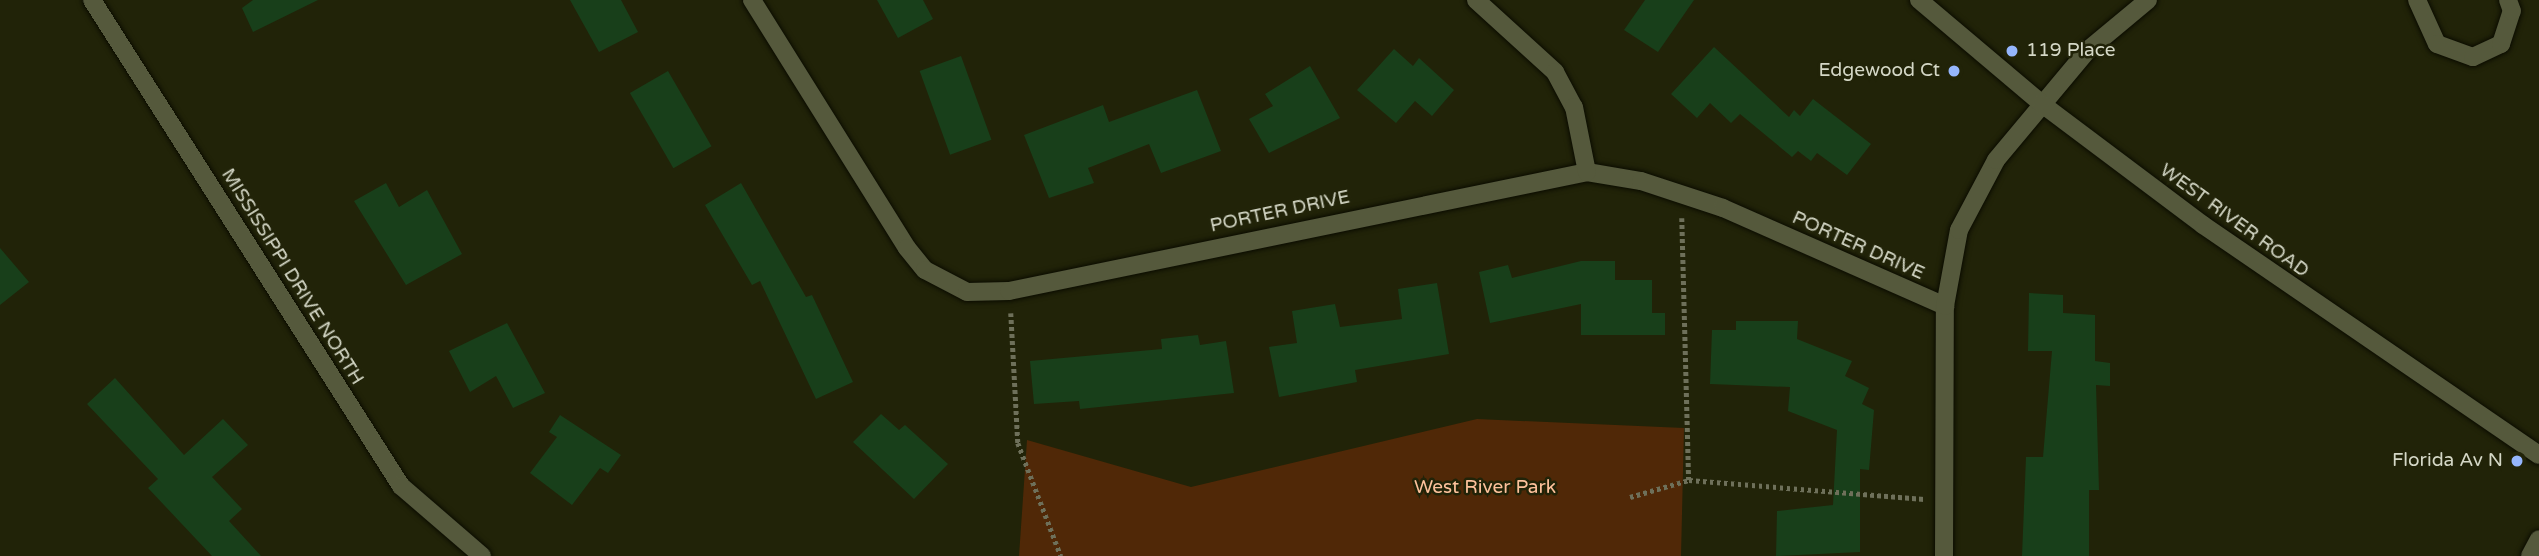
<!DOCTYPE html>
<style>
body{margin:0}
#map{position:relative;width:2539px;height:556px;overflow:hidden;background:#212308;font-family:"Varela Round",sans-serif}
div>[style]{position:absolute}
.green>*{inset:0;background:#502807}
.building>*{inset:0;background:#183f1a;transform-origin:0 0}
.path>*{height:4.5px;margin-top:-2.25px;transform-origin:0;background:repeating-linear-gradient(90deg,#6e705a 0 3.5px,transparent 0 7px)}
.roads{filter:drop-shadow(0 0 2px #0b0c00) drop-shadow(0 0 2px #0b0c00)}
.street>*{height:18px;margin:-9px;padding:0 9px;transform-origin:9px;border-radius:9px;background:#55593c}
.secondary>*{height:18px;margin:-9px;padding:0 9px;transform-origin:9px;border-radius:9px;background:#55593c}
.dots>*{width:19px;height:19px;translate:-50% -50%;box-sizing:border-box;border:4px solid #212308;border-radius:50%}
span{translate:-50% -50%;white-space:nowrap;text-align:center;line-height:1.15;-webkit-text-stroke:5px #212308;paint-order:stroke}
.poi-label{font-size:19px;color:#d4d7c6}
.left{translate:0 -50%;text-align:left}
.right{translate:-100% -50%;text-align:right}
.street-label{font-size:19px;color:#d4d7c6}
.park-label{font-size:19px;color:#fdc19b}
</style>
<div id="map">
<div class="green">
<i style="clip-path:polygon(1477px 419px,1684px 428px,1681px 556px,1019px 556px,1027px 440px,1191px 487px)"></i>
</div>
<div class="building">
<i style="clip-path:polygon(253px 0,318px 0,253px 32px,242px 8px)"></i>
<i style="clip-path:polygon(570px 0,621px 0,638px 32px,599px 52px)"></i>
<i style="clip-path:polygon(877px 0,923px 0,933px 19px,898px 38px)"></i>
<i style="clip-path:polygon(1645px 0,1694px 0,1658px 52px,1624px 30px)"></i>
<i style="clip-path:polygon(1714px 47px,1789px 117px,1794px 110px,1800px 116px,1813px 99px,1871px 144px,1847px 175px,1817px 153px,1811px 161px,1798px 151px,1792px 157px,1740px 114px,1731px 123px,1710px 103px,1697px 118px,1671px 94px)"></i>
<i style="clip-path:polygon(1394px 49px,1413px 66px,1419px 58px,1454px 90px,1432px 116px,1415px 101px,1396px 123px,1357px 90px)"></i>
<i style="left:961px;top:56px;width:89px;height:44px;rotate:70deg"></i>
<i style="clip-path:polygon(1310px 66px,1340px 118px,1269px 153px,1249px 119px,1273px 106px,1265px 94px)"></i>
<i style="left:668px;top:71px;width:87px;height:44px;rotate:60deg"></i>
<i style="clip-path:polygon(1197px 90px,1221px 151px,1161px 173px,1149px 144px,1088px 168px,1094px 183px,1049px 198px,1024px 135px,1103px 105px,1109px 122px)"></i>
<i style="clip-path:polygon(386px 183px,399px 207px,427px 190px,462px 254px,406px 285px,354px 201px)"></i>
<i style="clip-path:polygon(741px 183px,806px 297px,812px 295px,853px 382px,816px 399px,760px 281px,752px 285px,705px 205px)"></i>
<i style="clip-path:polygon(0 248px,29px 282px,0 305px)"></i>
<i style="clip-path:polygon(1581px 261px,1615px 261px,1615px 280px,1652px 280px,1652px 313px,1665px 313px,1665px 335px,1581px 335px,1581px 304px,1490px 323px,1479px 272px,1508px 265px,1512px 278px)"></i>
<i style="clip-path:polygon(1437px 283px,1449px 354px,1355px 370px,1357px 382px,1279px 397px,1269px 347px,1297px 343px,1292px 311px,1335px 304px,1340px 327px,1402px 319px,1398px 289px)"></i>
<i style="clip-path:polygon(2029px 293px,2063px 295px,2063px 313px,2095px 315px,2095px 361px,2110px 363px,2110px 386px,2096px 385px,2099px 490px,2089px 490px,2089px 556px,2022px 556px,2026px 457px,2043px 457px,2052px 351px,2028px 351px)"></i>
<i style="clip-path:polygon(1736px 321px,1798px 321px,1797px 339px,1852px 361px,1845px 376px,1869px 388px,1862px 404px,1874px 410px,1869px 470px,1860px 469px,1860px 552px,1776px 556px,1777px 511px,1833px 505px,1837px 430px,1788px 411px,1790px 387px,1710px 384px,1712px 330px,1736px 330px)"></i>
<i style="clip-path:polygon(507px 323px,545px 393px,513px 408px,496px 376px,470px 392px,449px 351px)"></i>
<i style="clip-path:polygon(1198px 335px,1200px 345px,1226px 341px,1234px 393px,1080px 409px,1079px 401px,1034px 404px,1030px 361px,1162px 349px,1161px 339px)"></i>
<i style="clip-path:polygon(115px 378px,184px 455px,223px 419px,248px 445px,212px 477px,242px 509px,229px 521px,261px 556px,212px 556px,148px 488px,158px 479px,87px 404px)"></i>
<i style="clip-path:polygon(881px 414px,899px 430px,905px 425px,948px 464px,914px 499px,853px 442px)"></i>
<i style="clip-path:polygon(560px 415px,621px 455px,608px 473px,600px 468px,572px 505px,530px 473px,557px 437px,549px 432px)"></i>
</div>
<div class="path">
<i style="left:1682px;top:218px;width:262px;rotate:88.5deg"></i>
<i style="left:1011px;top:313px;width:130px;rotate:86.9deg"></i>
<i style="left:1018px;top:443px;width:121px;rotate:69.2deg"></i>
<i style="left:1630px;top:497px;width:61px;rotate:-16.1deg"></i>
<i style="left:1689px;top:480px;width:236px;rotate:4.6deg"></i>
</div>
<div class="roads">
<div class="street">
<i style="left:92px;top:0;width:576px;rotate:57.55deg"></i>
<i style="left:401px;top:486px;width:107px;rotate:40.8deg"></i>
<i style="left:752px;top:0;width:292px;rotate:58deg"></i>
<i style="left:907px;top:248px;width:28px;rotate:51deg"></i>
<i style="left:925px;top:270px;width:47px;rotate:27.6deg"></i>
<i style="left:967px;top:292px;width:42px;rotate:-1.4deg"></i>
<i style="left:1009px;top:291px;width:590px;rotate:-11.63deg"></i>
<i style="left:1587px;top:172px;width:55px;rotate:9.5deg"></i>
<i style="left:1641px;top:181px;width:86px;rotate:18.2deg"></i>
<i style="left:1723px;top:208px;width:243px;rotate:23.8deg"></i>
<i style="left:1476px;top:0;width:107px;rotate:42.3deg"></i>
<i style="left:1555px;top:72px;width:40px;rotate:62deg"></i>
<i style="left:1574px;top:107px;width:66px;rotate:78.7deg"></i>
<i style="left:2417px;top:0;width:48px;rotate:65.6deg"></i>
<i style="left:2437px;top:44px;width:38px;rotate:20deg"></i>
<i style="left:2473px;top:57px;width:31px;rotate:-25deg"></i>
<i style="left:2501px;top:44px;width:35px;rotate:-72deg"></i>
<i style="left:2512px;top:11px;width:12px;rotate:-110deg"></i>
<i style="left:1944px;top:556px;width:250px;rotate:-89.8deg"></i>
<i style="left:1945px;top:306px;width:77px;rotate:-79.6deg"></i>
<i style="left:1959px;top:230px;width:79px;rotate:-62.1deg"></i>
<i style="left:1996px;top:160px;width:143px;rotate:-50.1deg"></i>
<i style="left:2088px;top:50px;width:78px;rotate:-39.8deg"></i>
<i style="left:2530px;top:556px;width:19px;rotate:-62deg"></i>
</div>
<div class="secondary">
<i style="left:1919px;top:0;width:161px;rotate:40.2deg"></i>
<i style="left:2042px;top:104px;width:201px;rotate:36.9deg"></i>
<i style="left:2203px;top:225px;width:407px;rotate:34.4deg"></i>
</div>
</div>
<div class="dots">
<i style="left:2012px;top:51px;background:#95b6fd"></i>
<i style="left:1954px;top:71px;background:#95b6fd"></i>
<i style="left:2517px;top:461px;background:#95b6fd"></i>
</div>
<div class="poi-label">
<span class="left" style="left:2026px;top:51px">119 Place</span>
<span class="right" style="left:1940px;top:71px">Edgewood Ct</span>
<span class="right" style="left:2503px;top:461px">Florida Av N</span>
</div>
<div class="street-label">
<span style="left:1280px;top:212px;rotate:-12deg">PORTER DRIVE</span>
<span style="left:2234px;top:221px;rotate:36deg">WEST RIVER ROAD</span>
<span style="left:1858px;top:246px;rotate:24deg">PORTER DRIVE</span>
<span style="left:292px;top:277px;rotate:58deg">MISSISSIPPI DRIVE NORTH</span>
</div>
<div class="park-label">
<span style="left:1485px;top:488px">West River Park</span>
</div>
</div>
